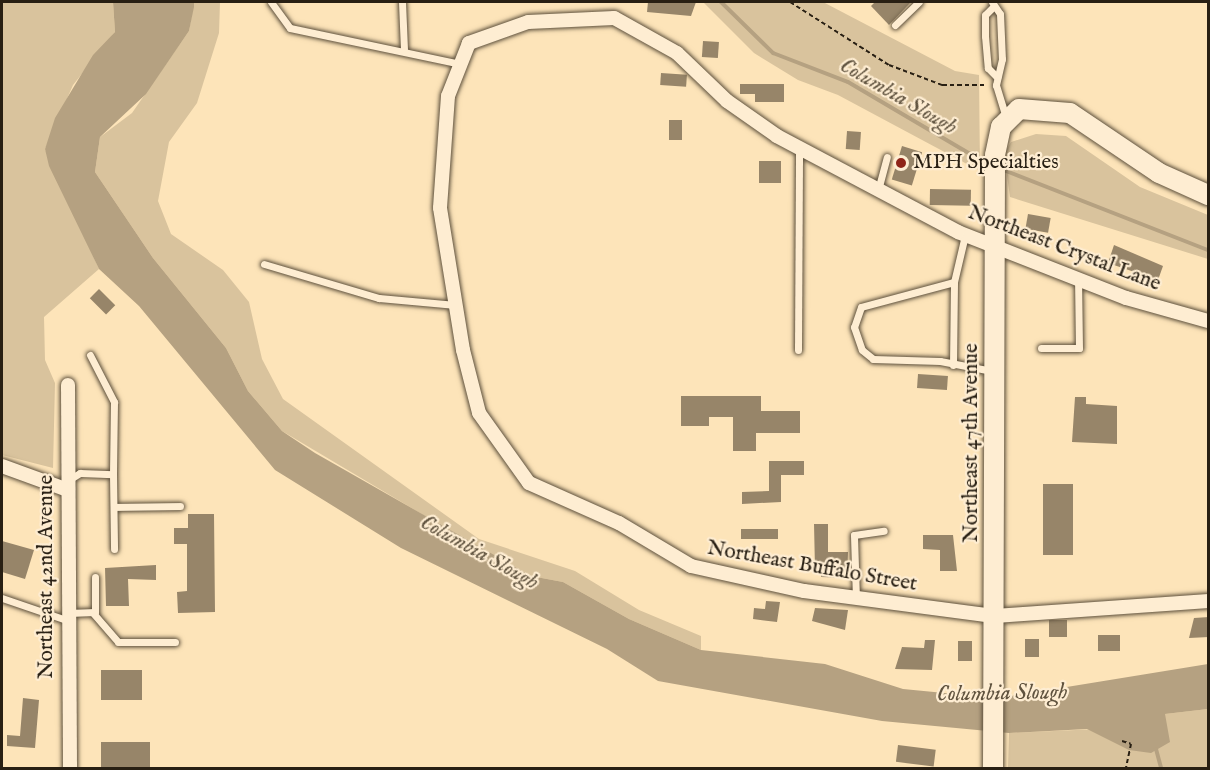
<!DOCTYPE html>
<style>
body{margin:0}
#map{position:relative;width:1210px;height:770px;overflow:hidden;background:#fde4b9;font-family:"IM FELL English",serif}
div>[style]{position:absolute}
.green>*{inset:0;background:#d9c39d}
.water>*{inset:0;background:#b5a181}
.stream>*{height:4px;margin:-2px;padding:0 2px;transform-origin:2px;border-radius:2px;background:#b5a181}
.building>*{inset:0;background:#978569;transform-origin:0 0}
.path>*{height:2px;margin-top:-1px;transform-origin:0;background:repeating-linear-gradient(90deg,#281f13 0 4.5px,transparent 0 7.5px)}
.roads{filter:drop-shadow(0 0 2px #5d503c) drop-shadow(0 0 2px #5d503c)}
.lane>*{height:7px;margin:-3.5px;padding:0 3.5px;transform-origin:3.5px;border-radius:3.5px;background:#feedd2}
.street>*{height:14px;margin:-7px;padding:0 7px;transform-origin:7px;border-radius:7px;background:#feedd2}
.secondary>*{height:20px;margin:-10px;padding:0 10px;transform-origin:10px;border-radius:10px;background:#feedd2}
.dots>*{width:16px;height:16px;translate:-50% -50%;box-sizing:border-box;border:3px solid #feedd2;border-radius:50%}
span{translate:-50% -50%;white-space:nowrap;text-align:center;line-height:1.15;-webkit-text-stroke:4.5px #feedd2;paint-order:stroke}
.poi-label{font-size:21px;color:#281f13}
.left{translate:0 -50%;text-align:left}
.street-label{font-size:21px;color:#281f13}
.water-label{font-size:22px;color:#60533f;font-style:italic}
.frame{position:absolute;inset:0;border:3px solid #281f13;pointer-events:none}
</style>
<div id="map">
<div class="green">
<i style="clip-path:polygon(113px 2px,115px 32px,73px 85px,45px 149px,99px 269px,44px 317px,45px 360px,55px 383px,53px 468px,2px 455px,2px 3px)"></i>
<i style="clip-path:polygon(194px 2px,220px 2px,219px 33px,197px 103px,169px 142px,158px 201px,171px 234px,223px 270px,249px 302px,262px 359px,283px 399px,479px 539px,575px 571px,639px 610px,701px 636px,701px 650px,629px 619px,563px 582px,531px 576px,462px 538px,282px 431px,248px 391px,226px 348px,153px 258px,95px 172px,100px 137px,132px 113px,189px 31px)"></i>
<i style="clip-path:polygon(703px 2px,823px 2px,955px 71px,979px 75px,980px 171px,838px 95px,798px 80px,754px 53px)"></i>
<i style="clip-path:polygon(1036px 134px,1066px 136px,1140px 187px,1208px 215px,1208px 259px,1010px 197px,1004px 154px,1011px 142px)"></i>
<i style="clip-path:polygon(1208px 709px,1208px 768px,1008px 768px,1009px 733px,1119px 728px,1165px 714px)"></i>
</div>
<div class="water">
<i style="clip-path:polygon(113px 2px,194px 2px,194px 7px,189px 31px,146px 94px,100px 137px,95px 172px,153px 258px,226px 348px,248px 391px,282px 431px,315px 453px,531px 576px,563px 582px,629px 619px,701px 650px,825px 664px,903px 689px,965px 695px,1011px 696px,1208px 664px,1208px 709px,1165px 714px,1170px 742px,1151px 753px,1129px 750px,1087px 729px,1009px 733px,882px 721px,658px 681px,607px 649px,401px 548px,275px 470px,139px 306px,99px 269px,49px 166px,45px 149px,55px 118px,93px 55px,115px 32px)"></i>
</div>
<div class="stream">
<i style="left:721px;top:2px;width:73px;rotate:44.4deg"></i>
<i style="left:773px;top:53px;width:80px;rotate:21.1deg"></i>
<i style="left:848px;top:82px;width:164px;rotate:30.5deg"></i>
<i style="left:1001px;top:169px;width:222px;rotate:21.4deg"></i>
<i style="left:1156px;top:749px;width:20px;rotate:75deg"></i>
</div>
<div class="building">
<i style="clip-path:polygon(648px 2px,696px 2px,691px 16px,647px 12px)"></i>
<i style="clip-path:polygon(875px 2px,911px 2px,889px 25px,871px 6px)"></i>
<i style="left:703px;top:41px;width:16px;height:16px;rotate:4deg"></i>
<i style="left:661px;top:73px;width:26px;height:12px;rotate:4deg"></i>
<i style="clip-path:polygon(740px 84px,784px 84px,784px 102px,755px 102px,755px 94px,740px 94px)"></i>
<i style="left:669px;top:120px;width:13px;height:20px"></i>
<i style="left:847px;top:131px;width:14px;height:18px;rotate:4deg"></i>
<i style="left:902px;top:146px;width:21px;height:35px;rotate:17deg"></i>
<i style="left:759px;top:161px;width:22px;height:22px"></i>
<i style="left:930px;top:189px;width:41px;height:16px;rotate:1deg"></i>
<i style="left:1028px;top:214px;width:23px;height:15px;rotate:10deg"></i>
<i style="clip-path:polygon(1114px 245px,1163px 266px,1158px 280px,1108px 263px)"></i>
<i style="left:99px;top:289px;width:23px;height:13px;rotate:45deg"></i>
<i style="left:918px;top:374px;width:30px;height:14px;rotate:4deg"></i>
<i style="clip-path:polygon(681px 396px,761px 396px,761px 411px,800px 411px,800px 433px,756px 433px,756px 451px,733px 451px,733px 417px,709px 417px,709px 426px,681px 426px)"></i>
<i style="clip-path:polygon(1075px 397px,1086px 397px,1086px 404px,1117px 406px,1117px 444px,1072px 442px)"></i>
<i style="clip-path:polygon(769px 461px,804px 461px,804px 475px,781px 475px,781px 502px,742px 504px,742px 492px,769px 491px)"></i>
<i style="left:1043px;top:484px;width:30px;height:71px"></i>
<i style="clip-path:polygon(188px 514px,214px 514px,215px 612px,178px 613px,177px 592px,187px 591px,187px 544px,174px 544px,174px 528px,188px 528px)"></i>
<i style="clip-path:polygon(814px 524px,828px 524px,828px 552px,848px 552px,847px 578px,821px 577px,821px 569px,815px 569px)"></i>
<i style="left:741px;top:529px;width:37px;height:10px"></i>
<i style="clip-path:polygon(923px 535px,953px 535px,957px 571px,940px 571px,940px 550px,923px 549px)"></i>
<i style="clip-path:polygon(2px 541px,34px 550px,25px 579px,2px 572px)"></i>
<i style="clip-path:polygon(156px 565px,156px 580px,128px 579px,129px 606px,106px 606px,105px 568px)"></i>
<i style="clip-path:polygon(766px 601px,780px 602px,777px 622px,753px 619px,754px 608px,765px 609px)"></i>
<i style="clip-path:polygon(815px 608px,848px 610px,845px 630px,812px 621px)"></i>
<i style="clip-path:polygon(1209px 617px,1209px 637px,1189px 638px,1194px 618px)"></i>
<i style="left:1067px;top:620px;width:17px;height:18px;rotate:90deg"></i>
<i style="left:1098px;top:635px;width:22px;height:16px"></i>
<i style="left:1025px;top:639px;width:14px;height:18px"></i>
<i style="clip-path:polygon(925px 640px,935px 640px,932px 670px,895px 669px,902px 647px,924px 648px)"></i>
<i style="left:958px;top:641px;width:14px;height:20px"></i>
<i style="left:101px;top:670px;width:41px;height:30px"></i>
<i style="clip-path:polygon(23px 698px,39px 700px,35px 748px,7px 746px,7px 735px,20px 736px)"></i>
<i style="left:101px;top:742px;width:49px;height:26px"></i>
<i style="left:898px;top:745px;width:38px;height:17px;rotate:7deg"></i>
</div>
<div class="path">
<i style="left:790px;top:2px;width:117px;rotate:32.5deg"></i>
<i style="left:889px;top:65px;width:57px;rotate:20.7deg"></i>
<i style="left:942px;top:85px;width:45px"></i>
<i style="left:1122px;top:741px;width:9px;rotate:18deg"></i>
<i style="left:1131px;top:744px;width:25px;rotate:102deg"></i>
</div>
<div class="roads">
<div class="lane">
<i style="left:271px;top:2px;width:32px;rotate:54deg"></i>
<i style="left:290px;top:28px;width:175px;rotate:11.9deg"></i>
<i style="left:402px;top:2px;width:47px;rotate:87.6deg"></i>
<i style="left:992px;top:2px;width:14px;rotate:56deg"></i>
<i style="left:1000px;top:14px;width:45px;rotate:87.5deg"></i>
<i style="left:1002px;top:59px;width:27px;rotate:103deg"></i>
<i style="left:996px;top:85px;width:34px;rotate:73deg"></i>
<i style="left:993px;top:7px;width:11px;rotate:135deg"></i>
<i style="left:985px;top:15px;width:21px;rotate:90deg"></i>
<i style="left:985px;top:36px;width:32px;rotate:85deg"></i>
<i style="left:988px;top:68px;width:13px;rotate:45deg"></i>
<i style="left:895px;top:25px;width:33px;rotate:-44deg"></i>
<i style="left:878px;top:190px;width:34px;rotate:-75deg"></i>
<i style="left:264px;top:264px;width:120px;rotate:16.5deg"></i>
<i style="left:379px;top:298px;width:77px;rotate:5.2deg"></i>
<i style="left:954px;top:282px;width:96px;rotate:165deg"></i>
<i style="left:861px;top:307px;width:21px;rotate:109deg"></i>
<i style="left:854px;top:327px;width:24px;rotate:71deg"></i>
<i style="left:862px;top:350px;width:14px;rotate:39deg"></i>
<i style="left:873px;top:359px;width:67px;rotate:1.7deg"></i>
<i style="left:940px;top:361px;width:53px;rotate:10.9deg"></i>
<i style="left:1041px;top:348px;width:38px"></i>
<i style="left:1079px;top:348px;width:68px;rotate:-90.8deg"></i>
<i style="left:798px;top:350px;width:201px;rotate:-89.7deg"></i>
<i style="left:90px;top:355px;width:53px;rotate:62.9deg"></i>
<i style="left:114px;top:402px;width:72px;rotate:90.8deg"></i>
<i style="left:953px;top:365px;width:83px;rotate:-89.3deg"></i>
<i style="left:954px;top:282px;width:48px;rotate:-76.8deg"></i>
<i style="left:70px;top:479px;width:12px;rotate:-31deg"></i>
<i style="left:80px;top:473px;width:33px;rotate:2deg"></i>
<i style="left:113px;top:474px;width:75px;rotate:89.2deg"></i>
<i style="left:114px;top:507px;width:66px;rotate:-0.9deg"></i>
<i style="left:2px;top:598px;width:71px;rotate:18.9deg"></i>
<i style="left:856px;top:599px;width:64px;rotate:-91.8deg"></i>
<i style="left:854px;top:535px;width:30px;rotate:-8deg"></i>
<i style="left:68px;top:613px;width:27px;rotate:-2deg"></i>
<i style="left:95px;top:612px;width:35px;rotate:-90deg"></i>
<i style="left:93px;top:613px;width:38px;rotate:49deg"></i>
<i style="left:118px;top:642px;width:57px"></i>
</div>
<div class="street">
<i style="left:1208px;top:321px;width:85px;rotate:-164.3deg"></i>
<i style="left:1126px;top:298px;width:180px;rotate:-158.6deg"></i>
<i style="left:958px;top:232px;width:205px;rotate:-152.1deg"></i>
<i style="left:777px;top:136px;width:61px;rotate:-145deg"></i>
<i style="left:727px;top:101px;width:69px;rotate:-136.2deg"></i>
<i style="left:677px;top:53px;width:72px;rotate:-150.9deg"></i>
<i style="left:614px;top:18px;width:86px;rotate:177.3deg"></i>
<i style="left:528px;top:22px;width:63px;rotate:160.4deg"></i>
<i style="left:469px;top:43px;width:57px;rotate:111.6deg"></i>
<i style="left:448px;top:96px;width:112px;rotate:94.1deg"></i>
<i style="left:440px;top:208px;width:144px;rotate:80.8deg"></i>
<i style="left:463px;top:350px;width:65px;rotate:75.7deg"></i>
<i style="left:479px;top:413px;width:86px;rotate:54.5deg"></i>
<i style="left:529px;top:483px;width:98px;rotate:24deg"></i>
<i style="left:619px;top:523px;width:84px;rotate:30.8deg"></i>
<i style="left:691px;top:566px;width:116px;rotate:12.5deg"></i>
<i style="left:804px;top:591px;width:193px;rotate:7.5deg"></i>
<i style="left:995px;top:616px;width:214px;rotate:-4deg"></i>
<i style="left:68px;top:385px;width:383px;rotate:89.7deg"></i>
<i style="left:2px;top:466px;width:70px;rotate:20deg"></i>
</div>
<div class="secondary">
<i style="left:993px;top:768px;width:613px;rotate:-89.81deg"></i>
<i style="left:995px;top:155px;width:29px;rotate:-78deg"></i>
<i style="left:1001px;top:127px;width:25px;rotate:-45deg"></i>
<i style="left:1019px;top:109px;width:51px;rotate:4.5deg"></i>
<i style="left:1070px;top:113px;width:107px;rotate:34deg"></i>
<i style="left:1159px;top:173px;width:54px;rotate:24.2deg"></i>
</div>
</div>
<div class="dots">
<i style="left:901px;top:163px;background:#8f2418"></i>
</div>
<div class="poi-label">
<span class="left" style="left:913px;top:163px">MPH Specialties</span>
</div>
<div class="street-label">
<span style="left:1064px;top:249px;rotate:21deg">Northeast Crystal Lane</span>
<span style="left:972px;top:443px;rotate:-90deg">Northeast 47th Avenue</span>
<span style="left:812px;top:567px;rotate:10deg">Northeast Buffalo Street</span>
<span style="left:47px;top:577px;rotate:-90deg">Northeast 42nd Avenue</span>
</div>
<div class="water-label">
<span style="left:898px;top:97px;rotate:30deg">Columbia Slough</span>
<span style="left:479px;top:553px;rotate:29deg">Columbia Slough</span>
<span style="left:1002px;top:694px;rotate:-1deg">Columbia Slough</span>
</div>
<div class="frame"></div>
</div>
